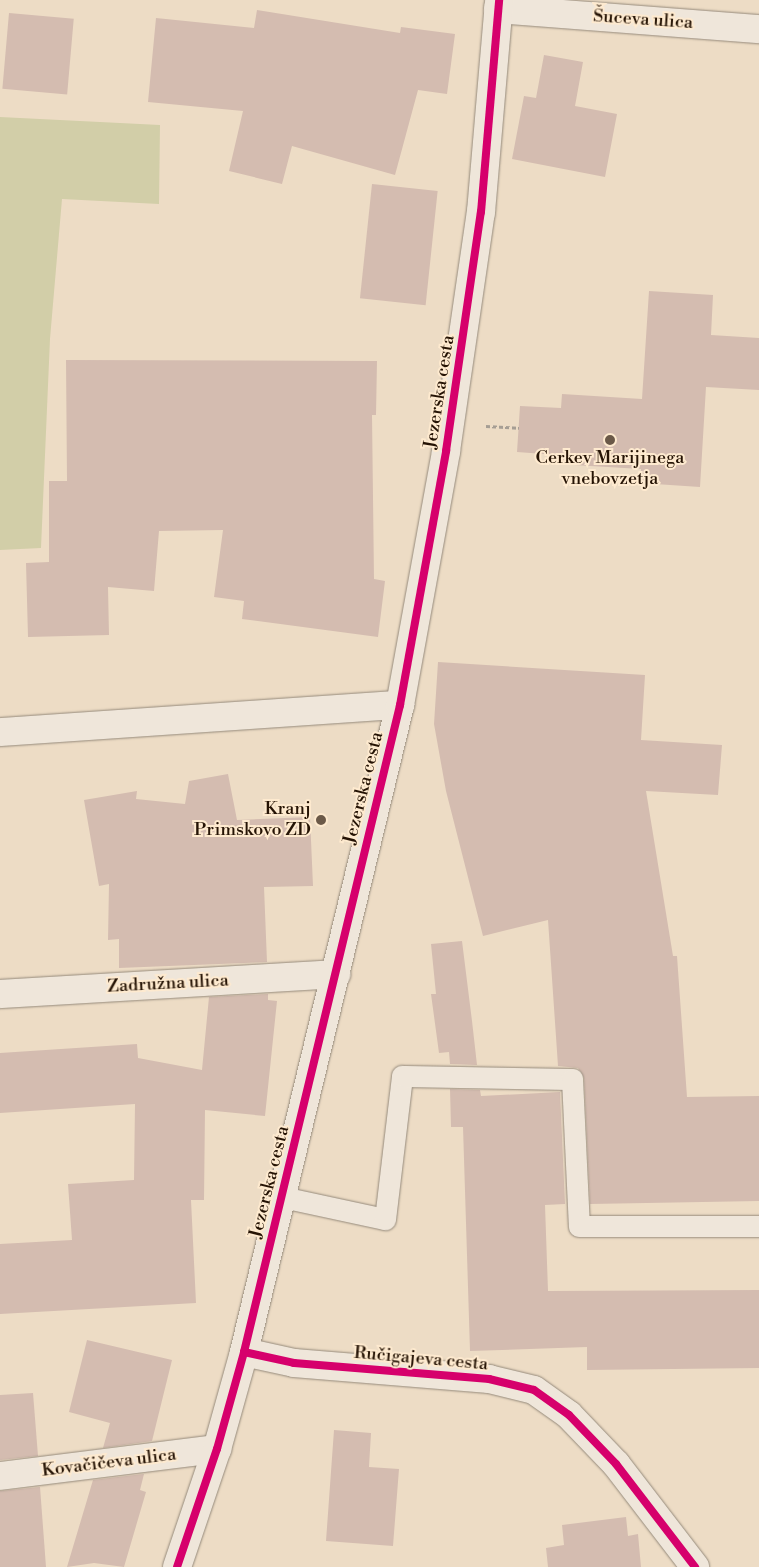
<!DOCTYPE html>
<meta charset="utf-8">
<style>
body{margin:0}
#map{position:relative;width:759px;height:1567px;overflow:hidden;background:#eddcc5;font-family:"Libre Bodoni",serif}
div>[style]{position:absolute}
.green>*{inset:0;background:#d2cea8}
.building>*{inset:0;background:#d4bcb0;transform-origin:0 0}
.path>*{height:3px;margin-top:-1.5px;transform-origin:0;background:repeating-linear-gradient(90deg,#a69e94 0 4px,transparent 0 6.5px)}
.roads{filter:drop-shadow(0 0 1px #958a7b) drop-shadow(0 0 1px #958a7b)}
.service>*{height:21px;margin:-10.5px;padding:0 10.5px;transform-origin:10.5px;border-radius:10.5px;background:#efe6da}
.minor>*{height:28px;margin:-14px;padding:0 14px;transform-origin:14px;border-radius:14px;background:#efe6da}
.tertiary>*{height:28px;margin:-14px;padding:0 14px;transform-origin:14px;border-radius:14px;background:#efe6da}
.cycleway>*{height:8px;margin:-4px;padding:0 4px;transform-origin:4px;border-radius:4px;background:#d6006c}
.dots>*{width:14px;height:14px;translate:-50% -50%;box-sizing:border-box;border:2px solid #feeacf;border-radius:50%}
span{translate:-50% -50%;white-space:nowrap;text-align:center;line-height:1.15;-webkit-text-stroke:4px #feeacf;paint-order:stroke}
.street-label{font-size:18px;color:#251304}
.poi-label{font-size:18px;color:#251304}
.right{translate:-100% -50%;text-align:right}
</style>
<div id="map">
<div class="green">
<i style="clip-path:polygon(0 117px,160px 125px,159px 204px,62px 199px,50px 339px,41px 548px,0 550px)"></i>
</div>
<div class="building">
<i style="clip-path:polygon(257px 10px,400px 33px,401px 27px,455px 34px,447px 94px,418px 90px,395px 175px,292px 146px,282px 184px,229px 171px,243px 111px,148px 102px,156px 18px,254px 28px)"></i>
<i style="left:9px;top:13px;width:65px;height:76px;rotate:5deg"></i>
<i style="clip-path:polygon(544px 55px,583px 62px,575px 106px,617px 114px,605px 177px,512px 159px,524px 96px,536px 98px)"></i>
<i style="left:372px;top:184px;width:66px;height:115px;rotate:6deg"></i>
<i style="clip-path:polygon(649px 291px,713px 295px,711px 335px,759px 338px,759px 390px,706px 387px,700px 487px,640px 483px,641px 469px,557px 464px,558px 455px,517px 452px,520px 406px,561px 408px,562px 394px,642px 399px)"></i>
<i style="clip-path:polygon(66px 360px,377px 361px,376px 415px,372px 415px,374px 579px,385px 581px,378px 637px,242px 619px,244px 601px,214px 597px,223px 530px,159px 531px,154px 591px,108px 587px,109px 635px,28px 637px,26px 563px,49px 562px,49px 481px,67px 481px)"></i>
<i style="clip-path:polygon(438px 662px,645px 675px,641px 740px,722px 745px,718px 795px,646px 791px,673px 956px,677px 956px,687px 1097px,759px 1096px,759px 1201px,590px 1204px,584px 1078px,578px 1068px,558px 1066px,548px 920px,483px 936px,446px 791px,434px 724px)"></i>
<i style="clip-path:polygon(228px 774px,237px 820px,310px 817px,313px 886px,264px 887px,267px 962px,119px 968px,119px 939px,108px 940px,109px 884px,99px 886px,84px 800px,137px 791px,136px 799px,185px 804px,189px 781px)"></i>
<i style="clip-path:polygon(462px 941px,472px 1021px,477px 1065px,450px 1064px,449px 1052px,439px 1053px,431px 994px,436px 994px,431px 944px)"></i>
<i style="clip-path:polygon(268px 994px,268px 1000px,277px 1001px,265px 1116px,205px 1110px,204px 1200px,191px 1200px,196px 1303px,0 1314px,0 1244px,72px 1240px,68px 1184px,134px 1180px,135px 1104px,0 1113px,0 1053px,137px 1044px,138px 1058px,202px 1070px,209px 997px)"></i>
<i style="clip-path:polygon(450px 1089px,480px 1090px,481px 1096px,560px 1092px,565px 1204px,545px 1205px,548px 1291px,759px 1290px,759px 1368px,587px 1370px,587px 1347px,470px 1351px,463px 1127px,451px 1127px)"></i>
<i style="clip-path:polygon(87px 1340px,172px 1360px,152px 1441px,103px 1448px,110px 1423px,69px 1412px)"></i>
<i style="clip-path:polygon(33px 1393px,38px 1456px,0 1460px,0 1395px)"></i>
<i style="clip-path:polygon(334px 1430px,371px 1433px,369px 1467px,399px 1469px,393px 1546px,326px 1541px)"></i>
<i style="clip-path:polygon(144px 1474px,140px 1490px,146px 1492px,124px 1567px,94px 1563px,67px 1567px,93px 1480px)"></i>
<i style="clip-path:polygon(40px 1487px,46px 1567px,0 1567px,0 1491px)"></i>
<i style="clip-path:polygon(626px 1517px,628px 1536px,638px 1534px,641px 1567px,548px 1567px,546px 1548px,564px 1545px,562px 1525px)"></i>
</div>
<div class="path">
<i style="left:486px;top:426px;width:33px;rotate:3deg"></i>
</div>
<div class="roads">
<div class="service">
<i style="left:282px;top:1197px;width:105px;rotate:12.1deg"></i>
<i style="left:385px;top:1219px;width:144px;rotate:-83.2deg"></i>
<i style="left:402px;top:1076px;width:170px;rotate:1deg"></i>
<i style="left:572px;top:1079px;width:147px;rotate:87.3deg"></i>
<i style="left:579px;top:1226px;width:180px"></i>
</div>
<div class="minor">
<i style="left:498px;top:9px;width:262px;rotate:4.4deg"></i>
<i style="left:0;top:732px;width:401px;rotate:-3.9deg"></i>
<i style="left:0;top:994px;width:337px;rotate:-3.4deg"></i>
<i style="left:244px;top:1352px;width:51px;rotate:12.4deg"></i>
<i style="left:294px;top:1363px;width:196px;rotate:4.7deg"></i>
<i style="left:489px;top:1379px;width:46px;rotate:13.7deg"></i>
<i style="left:534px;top:1390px;width:43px;rotate:35.5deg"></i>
<i style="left:569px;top:1415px;width:68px;rotate:46.2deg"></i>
<i style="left:616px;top:1464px;width:130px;rotate:52.5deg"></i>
<i style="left:0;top:1476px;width:219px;rotate:-7.1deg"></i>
</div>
<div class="tertiary">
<i style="left:177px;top:1567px;width:125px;rotate:-71.3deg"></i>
<i style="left:217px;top:1449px;width:101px;rotate:-74.4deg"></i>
<i style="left:244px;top:1352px;width:666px;rotate:-76.44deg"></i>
<i style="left:400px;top:705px;width:258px;rotate:-79.7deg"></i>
<i style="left:446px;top:451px;width:242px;rotate:-81.7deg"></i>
<i style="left:481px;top:212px;width:213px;rotate:-85.1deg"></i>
</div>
</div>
<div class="cycleway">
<i style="left:244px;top:1352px;width:51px;rotate:12.4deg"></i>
<i style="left:294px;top:1363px;width:196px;rotate:4.7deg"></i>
<i style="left:489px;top:1379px;width:46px;rotate:13.7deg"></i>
<i style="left:534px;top:1390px;width:43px;rotate:35.5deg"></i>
<i style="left:569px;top:1415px;width:68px;rotate:46.2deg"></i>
<i style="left:616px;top:1464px;width:130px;rotate:52.5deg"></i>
<i style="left:177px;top:1567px;width:125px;rotate:-71.3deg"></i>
<i style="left:217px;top:1449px;width:101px;rotate:-74.4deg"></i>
<i style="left:244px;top:1352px;width:666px;rotate:-76.44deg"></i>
<i style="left:400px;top:705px;width:258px;rotate:-79.7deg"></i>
<i style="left:446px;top:451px;width:242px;rotate:-81.7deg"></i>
<i style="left:481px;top:212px;width:213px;rotate:-85.1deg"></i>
</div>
<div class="dots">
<i style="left:610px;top:440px;background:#6b5948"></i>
<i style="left:321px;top:820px;background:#6b5948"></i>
</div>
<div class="street-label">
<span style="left:643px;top:20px;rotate:4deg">Šuceva ulica</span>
<span style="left:440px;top:392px;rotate:-81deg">Jezerska cesta</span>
<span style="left:364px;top:788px;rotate:-76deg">Jezerska cesta</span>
<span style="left:168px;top:984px;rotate:-3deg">Zadružna ulica</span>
<span style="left:270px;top:1182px;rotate:-76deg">Jezerska cesta</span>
<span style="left:421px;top:1359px;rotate:5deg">Ručigajeva cesta</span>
<span style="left:109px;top:1463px;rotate:-7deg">Kovačičeva ulica</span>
</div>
<div class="poi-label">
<span style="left:610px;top:469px">Cerkev Marijinega<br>vnebovzetja</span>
<span class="right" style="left:311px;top:820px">Kranj<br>Primskovo ZD</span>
</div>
</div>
